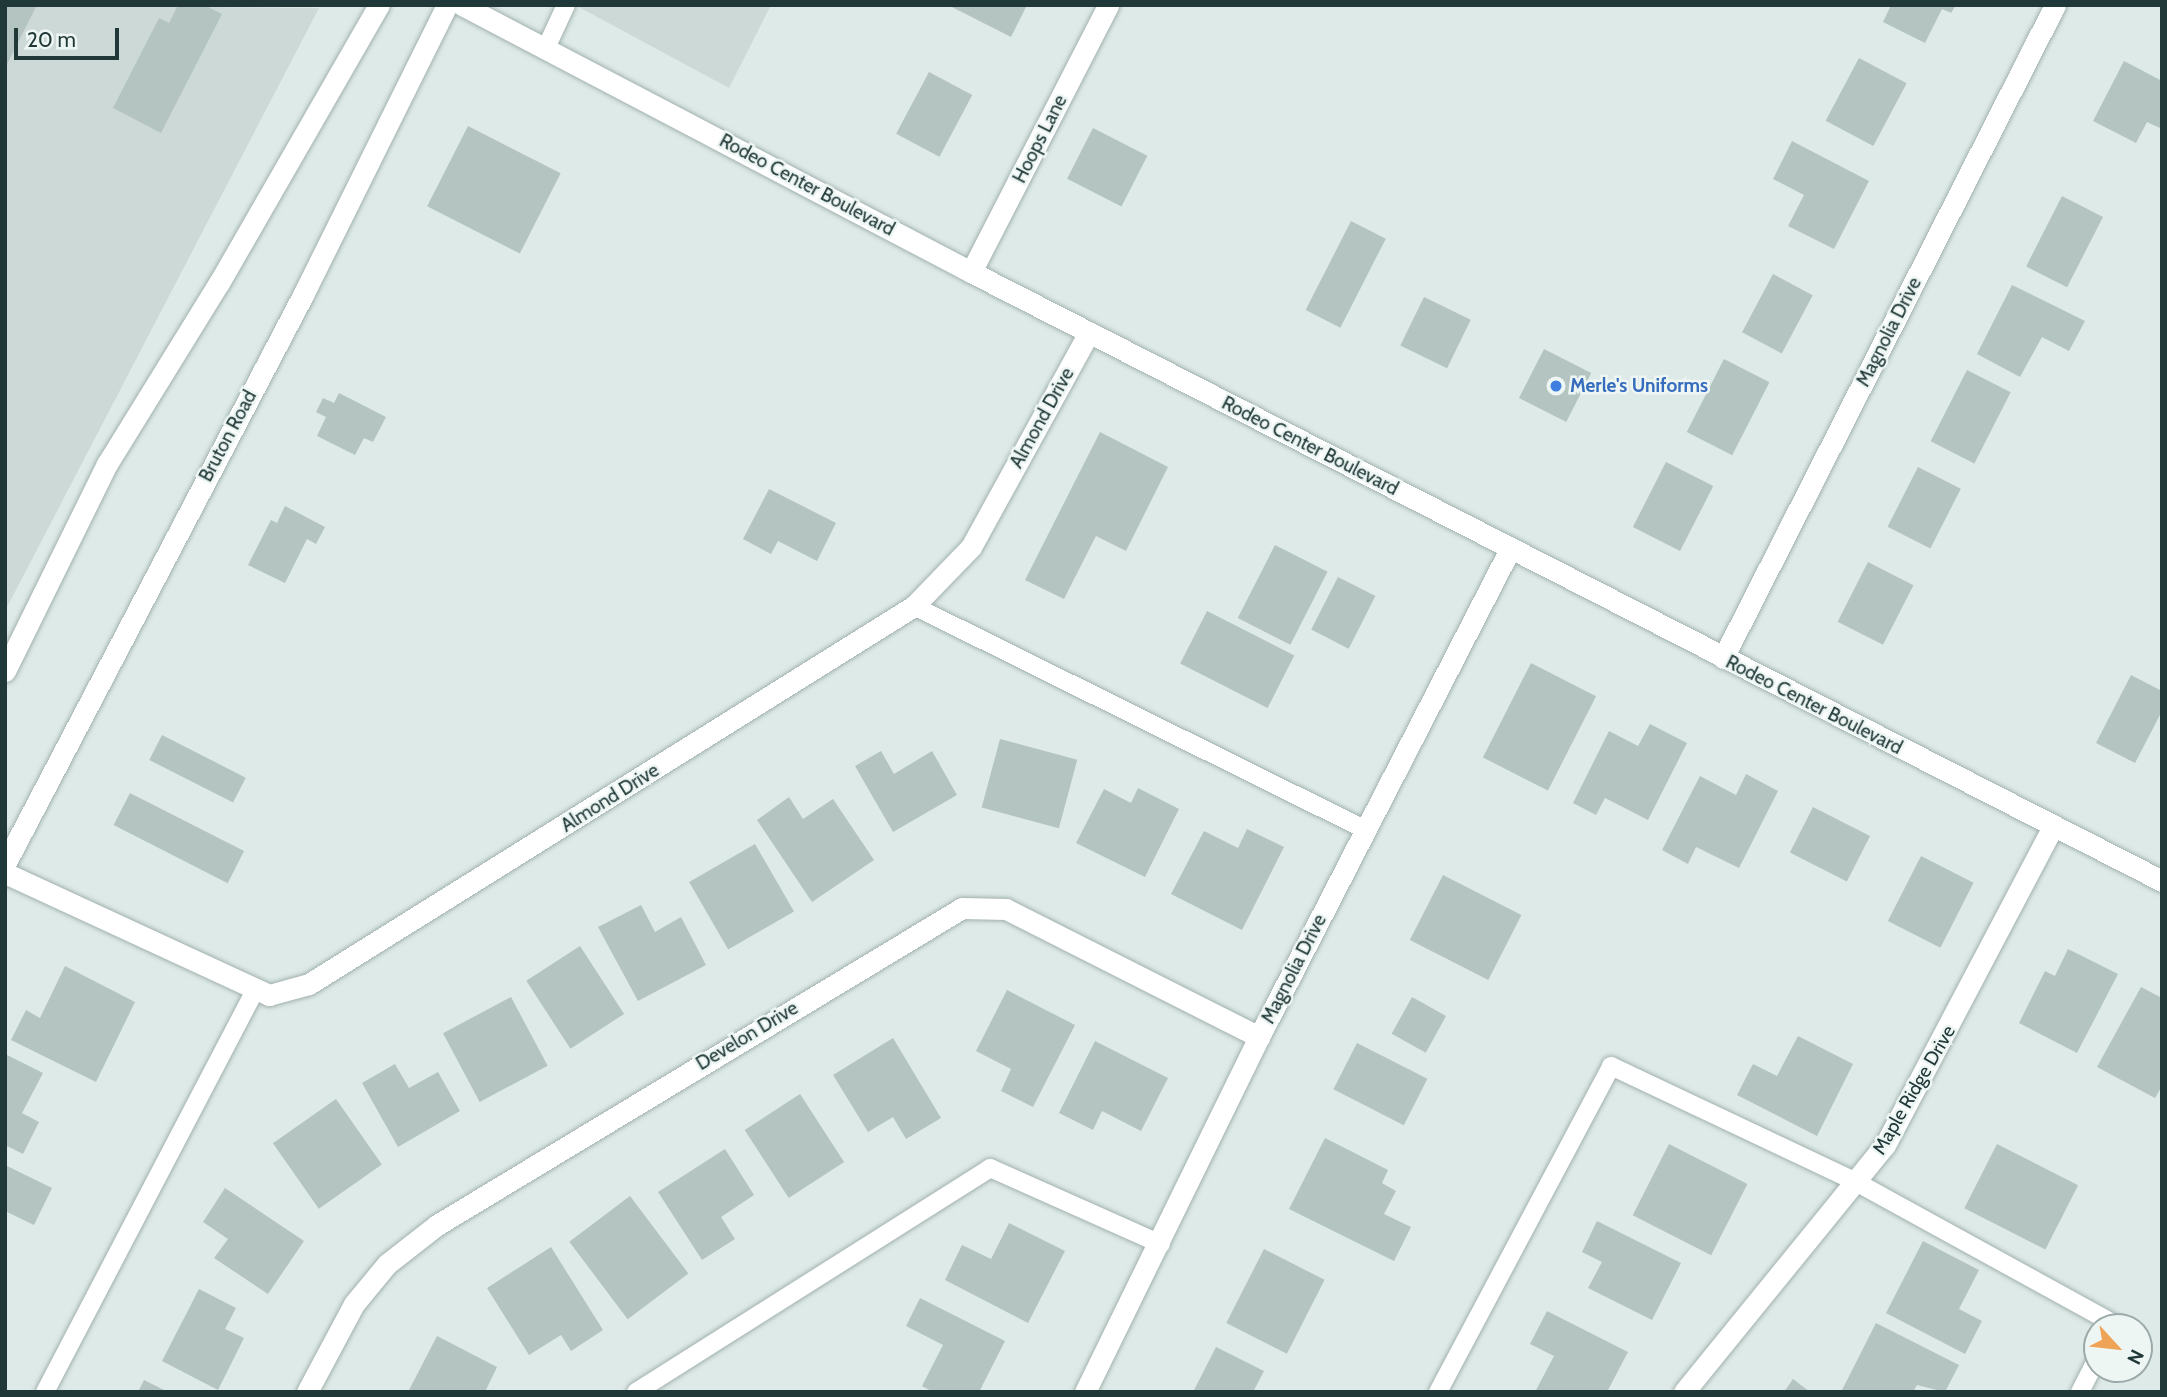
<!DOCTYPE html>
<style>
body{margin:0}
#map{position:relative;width:2167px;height:1397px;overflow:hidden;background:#deeae7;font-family:Cabin,sans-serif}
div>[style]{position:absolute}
.built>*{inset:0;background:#cdd9d7}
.building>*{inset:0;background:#b4c4c1;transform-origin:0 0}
.roads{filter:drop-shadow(0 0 2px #a1b1af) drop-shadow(0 0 2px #a1b1af)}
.lane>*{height:18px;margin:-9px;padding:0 9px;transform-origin:9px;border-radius:9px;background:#fff}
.street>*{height:21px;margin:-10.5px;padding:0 10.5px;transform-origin:10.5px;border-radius:10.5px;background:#fff}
.secondary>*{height:21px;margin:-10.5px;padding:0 10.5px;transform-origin:10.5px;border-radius:10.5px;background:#fff}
.dots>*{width:19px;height:19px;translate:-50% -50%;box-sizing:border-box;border:4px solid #eef6f4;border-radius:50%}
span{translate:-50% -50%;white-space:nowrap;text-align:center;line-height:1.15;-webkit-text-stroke:5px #eef6f4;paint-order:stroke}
.street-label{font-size:19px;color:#203938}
.shop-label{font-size:19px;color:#366cbe;font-weight:700}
.left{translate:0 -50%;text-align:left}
.frame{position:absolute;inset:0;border:7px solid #203938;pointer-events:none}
.north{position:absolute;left:2083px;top:1313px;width:70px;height:70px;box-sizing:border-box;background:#eef6f4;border:2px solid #9caaa9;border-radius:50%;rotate:117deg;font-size:19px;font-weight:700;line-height:28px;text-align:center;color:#203938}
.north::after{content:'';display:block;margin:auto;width:24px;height:32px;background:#efa357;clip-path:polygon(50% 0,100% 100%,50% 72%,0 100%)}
.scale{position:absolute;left:14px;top:28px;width:105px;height:32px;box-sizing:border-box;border:4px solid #203938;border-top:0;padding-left:9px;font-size:21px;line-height:24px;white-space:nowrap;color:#203938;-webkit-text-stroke:5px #eef6f4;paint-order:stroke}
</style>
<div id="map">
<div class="built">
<i style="clip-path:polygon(5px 5px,319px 8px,5px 611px)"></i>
<i style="clip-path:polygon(575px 5px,771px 5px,729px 88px)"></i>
</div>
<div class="building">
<i style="clip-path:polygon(5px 5px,37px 5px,5px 68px)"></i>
<i style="clip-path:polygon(178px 5px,204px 5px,222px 14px,161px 133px,113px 108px,159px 18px,169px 23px)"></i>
<i style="clip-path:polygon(948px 5px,1027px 5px,1011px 37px)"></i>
<i style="clip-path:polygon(1891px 5px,1956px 5px,1951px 13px,1942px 9px,1925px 43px,1883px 22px)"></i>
<i style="left:1859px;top:58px;width:54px;height:71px;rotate:28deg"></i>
<i style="clip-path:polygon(2124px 61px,2162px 81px,2162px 129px,2147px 122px,2136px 143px,2093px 121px)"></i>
<i style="left:929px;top:72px;width:49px;height:70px;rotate:28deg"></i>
<i style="left:468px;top:126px;width:104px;height:90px;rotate:27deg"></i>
<i style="left:1093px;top:128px;width:61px;height:57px;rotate:27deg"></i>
<i style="clip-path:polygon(1792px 141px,1869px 181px,1834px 249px,1788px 226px,1804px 195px,1773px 179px)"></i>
<i style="left:2062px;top:196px;width:46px;height:79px;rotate:27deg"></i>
<i style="left:1351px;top:221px;width:39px;height:100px;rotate:27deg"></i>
<i style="left:1773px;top:274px;width:45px;height:66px;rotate:28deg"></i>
<i style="clip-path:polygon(2012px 285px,2085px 321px,2069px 351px,2042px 337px,2020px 377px,1977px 354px)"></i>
<i style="left:1424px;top:297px;width:52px;height:54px;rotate:26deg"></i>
<i style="left:1544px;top:349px;width:53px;height:55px;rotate:27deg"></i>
<i style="left:1724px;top:359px;width:51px;height:82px;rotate:27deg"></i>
<i style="left:1967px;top:370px;width:49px;height:80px;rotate:27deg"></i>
<i style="clip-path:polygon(339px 393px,386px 417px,373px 442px,364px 438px,355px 455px,317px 436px,326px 417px,316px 412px,323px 398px,334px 403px)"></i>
<i style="clip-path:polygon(1100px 432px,1168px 467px,1126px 551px,1096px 536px,1064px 599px,1025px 580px)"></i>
<i style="left:1666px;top:462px;width:53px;height:73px;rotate:27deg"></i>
<i style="left:1918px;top:467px;width:48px;height:67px;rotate:27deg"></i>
<i style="clip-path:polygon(769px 489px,836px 523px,817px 561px,778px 541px,771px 554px,743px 539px)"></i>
<i style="clip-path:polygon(285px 506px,325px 527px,316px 544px,307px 539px,285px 583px,248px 565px,271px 520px,277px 523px)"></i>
<i style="left:1275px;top:545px;width:59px;height:82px;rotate:27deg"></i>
<i style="left:1868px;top:562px;width:51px;height:67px;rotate:27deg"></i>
<i style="left:1338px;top:577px;width:42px;height:59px;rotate:27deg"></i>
<i style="left:1207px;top:611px;width:98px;height:59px;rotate:27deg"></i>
<i style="left:1531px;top:663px;width:73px;height:106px;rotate:27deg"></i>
<i style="clip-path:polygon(2131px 675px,2162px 691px,2162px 711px,2135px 763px,2096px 743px)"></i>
<i style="clip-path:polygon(1650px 724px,1687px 743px,1648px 820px,1605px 798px,1596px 815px,1573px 803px,1609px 731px,1638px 746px)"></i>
<i style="left:162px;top:735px;width:94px;height:28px;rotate:27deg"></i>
<i style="left:1000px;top:739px;width:80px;height:71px;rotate:15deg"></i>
<i style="clip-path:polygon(881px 751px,894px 774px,932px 751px,957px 795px,893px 832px,855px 766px)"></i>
<i style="clip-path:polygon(1746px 774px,1778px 791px,1739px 868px,1696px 847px,1688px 864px,1662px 850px,1700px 776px,1736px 795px)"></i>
<i style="clip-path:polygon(1138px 788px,1179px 809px,1145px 877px,1076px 843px,1104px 789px,1131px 803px)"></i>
<i style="left:130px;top:793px;width:128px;height:36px;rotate:27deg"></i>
<i style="clip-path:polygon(789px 797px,803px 819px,833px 799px,874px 860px,812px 902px,757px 820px)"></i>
<i style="left:1813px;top:807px;width:64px;height:51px;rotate:27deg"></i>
<i style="clip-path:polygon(1247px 829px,1284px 847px,1242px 930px,1171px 894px,1204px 831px,1238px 848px)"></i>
<i style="left:755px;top:844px;width:78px;height:76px;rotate:60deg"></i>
<i style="left:1921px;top:856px;width:59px;height:73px;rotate:27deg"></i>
<i style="left:1443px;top:875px;width:88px;height:73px;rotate:27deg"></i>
<i style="clip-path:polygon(641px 905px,655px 932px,681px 917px,706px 965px,638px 1001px,598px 927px)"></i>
<i style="left:580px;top:946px;width:81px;height:64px;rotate:57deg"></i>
<i style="clip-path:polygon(2068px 949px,2118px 974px,2077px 1053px,2019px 1023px,2045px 971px,2055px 976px)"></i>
<i style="clip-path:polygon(65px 966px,135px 1002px,96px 1082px,11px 1040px,26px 1010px,40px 1018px)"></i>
<i style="clip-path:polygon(2141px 987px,2162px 998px,2162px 1086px,2155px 1098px,2097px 1067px)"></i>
<i style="clip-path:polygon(1007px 990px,1075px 1025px,1033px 1107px,1001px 1091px,1011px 1069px,976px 1051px)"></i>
<i style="left:511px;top:997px;width:78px;height:77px;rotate:62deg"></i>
<i style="left:1412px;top:997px;width:39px;height:42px;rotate:29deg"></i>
<i style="clip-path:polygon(1798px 1036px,1853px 1064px,1817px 1136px,1737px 1095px,1753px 1064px,1777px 1076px)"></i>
<i style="clip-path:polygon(893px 1038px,941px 1118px,906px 1139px,893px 1117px,868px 1132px,833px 1075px)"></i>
<i style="clip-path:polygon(1095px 1041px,1168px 1078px,1141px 1131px,1102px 1111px,1093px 1130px,1059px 1113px)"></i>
<i style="left:1357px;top:1043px;width:79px;height:52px;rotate:27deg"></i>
<i style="clip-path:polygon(5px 1054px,43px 1073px,22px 1113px,39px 1122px,23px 1154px,5px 1145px)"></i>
<i style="clip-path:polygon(395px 1064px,409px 1088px,438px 1072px,460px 1111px,398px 1147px,362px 1083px)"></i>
<i style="left:800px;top:1094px;width:81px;height:66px;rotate:57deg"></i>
<i style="left:336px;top:1099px;width:80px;height:77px;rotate:55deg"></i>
<i style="clip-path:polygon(1325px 1138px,1388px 1170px,1382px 1183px,1396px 1191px,1384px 1214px,1411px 1227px,1394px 1261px,1289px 1209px)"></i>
<i style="left:1669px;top:1144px;width:88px;height:80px;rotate:27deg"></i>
<i style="left:1997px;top:1144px;width:91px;height:72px;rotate:27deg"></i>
<i style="clip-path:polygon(725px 1149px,754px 1195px,721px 1217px,735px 1239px,702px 1260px,658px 1192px)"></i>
<i style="clip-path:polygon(5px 1165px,52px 1188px,34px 1225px,5px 1211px)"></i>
<i style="clip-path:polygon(225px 1188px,304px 1241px,268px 1294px,214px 1258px,228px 1239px,203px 1222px)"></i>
<i style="left:630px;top:1196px;width:97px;height:76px;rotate:53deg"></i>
<i style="clip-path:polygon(1597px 1221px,1681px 1263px,1652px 1320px,1588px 1288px,1602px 1262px,1582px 1252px)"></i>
<i style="clip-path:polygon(1009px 1223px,1065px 1251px,1028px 1323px,945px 1280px,962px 1245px,991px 1259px)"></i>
<i style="clip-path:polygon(1923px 1241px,1979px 1270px,1959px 1309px,1982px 1321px,1965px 1354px,1886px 1313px)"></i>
<i style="clip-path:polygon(551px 1247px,603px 1330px,571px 1351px,561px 1335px,529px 1355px,487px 1288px)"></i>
<i style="left:1264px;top:1249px;width:68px;height:83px;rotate:27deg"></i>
<i style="clip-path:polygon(199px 1289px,236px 1308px,225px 1329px,244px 1338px,218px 1390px,162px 1361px)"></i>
<i style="clip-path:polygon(920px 1298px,1005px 1341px,979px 1392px,933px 1392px,922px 1386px,943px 1345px,906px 1326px)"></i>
<i style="clip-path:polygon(1547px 1311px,1628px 1352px,1607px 1392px,1535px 1392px,1554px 1356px,1530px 1344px)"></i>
<i style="clip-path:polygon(1876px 1323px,1959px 1365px,1945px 1392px,1917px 1385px,1913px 1392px,1841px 1392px)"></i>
<i style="clip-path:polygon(437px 1336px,497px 1367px,485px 1392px,408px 1392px)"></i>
<i style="clip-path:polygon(1216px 1347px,1264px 1371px,1253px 1392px,1193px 1392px)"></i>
<i style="clip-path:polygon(1793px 1379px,1810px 1392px,1784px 1392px)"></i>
<i style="clip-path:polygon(144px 1380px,168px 1392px,138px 1392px)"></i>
</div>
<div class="roads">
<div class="lane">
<i style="left:546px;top:48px;width:47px;rotate:-65.1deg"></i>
<i style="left:914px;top:606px;width:504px;rotate:26.36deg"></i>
<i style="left:45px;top:1392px;width:455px;rotate:-62.4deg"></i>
<i style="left:636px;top:1392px;width:419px;rotate:-32.3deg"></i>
<i style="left:990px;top:1168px;width:187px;rotate:24deg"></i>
<i style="left:1438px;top:1392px;width:369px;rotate:-62deg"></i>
<i style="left:1611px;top:1066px;width:271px;rotate:25.3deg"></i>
<i style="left:1856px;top:1182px;width:294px;rotate:28.8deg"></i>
<i style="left:2114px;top:1324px;width:3px;rotate:108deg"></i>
<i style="left:2080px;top:1392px;width:37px;rotate:-63deg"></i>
</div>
<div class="street">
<i style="left:971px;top:272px;width:300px;rotate:-62.8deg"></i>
<i style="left:1723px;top:658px;width:733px;rotate:-63.05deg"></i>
<i style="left:5px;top:873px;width:291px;rotate:24.8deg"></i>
<i style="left:269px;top:995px;width:41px;rotate:-15.4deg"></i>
<i style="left:309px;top:984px;width:713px;rotate:-32deg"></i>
<i style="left:914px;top:606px;width:82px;rotate:-46deg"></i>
<i style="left:971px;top:547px;width:245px;rotate:-61.2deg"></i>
<i style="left:307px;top:1392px;width:100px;rotate:-61.9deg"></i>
<i style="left:354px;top:1304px;width:52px;rotate:-50.5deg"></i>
<i style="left:387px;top:1264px;width:63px;rotate:-38deg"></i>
<i style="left:437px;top:1225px;width:613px;rotate:-31.12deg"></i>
<i style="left:962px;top:908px;width:44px;rotate:1.3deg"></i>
<i style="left:1006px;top:909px;width:284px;rotate:26.8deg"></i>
<i style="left:1085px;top:1392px;width:395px;rotate:-63.9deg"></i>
<i style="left:1259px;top:1037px;width:549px;rotate:-62.78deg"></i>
<i style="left:1684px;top:1392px;width:318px;rotate:-50.9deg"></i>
<i style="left:1885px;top:1145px;width:358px;rotate:-62.2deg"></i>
</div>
<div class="secondary">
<i style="left:462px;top:5px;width:575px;rotate:27.68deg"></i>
<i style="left:971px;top:272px;width:1338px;rotate:27.08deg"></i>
<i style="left:5px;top:671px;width:231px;rotate:-63.8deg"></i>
<i style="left:107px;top:464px;width:213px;rotate:-58.3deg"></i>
<i style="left:219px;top:283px;width:321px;rotate:-60.1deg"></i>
<i style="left:5px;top:864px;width:645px;rotate:-62.36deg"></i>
<i style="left:304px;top:293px;width:322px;rotate:-63.6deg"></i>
</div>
</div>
<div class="dots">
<i style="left:1556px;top:386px;background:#3f7fe0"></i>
</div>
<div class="street-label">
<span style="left:1040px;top:139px;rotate:-63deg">Hoops Lane</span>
<span style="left:807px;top:185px;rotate:28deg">Rodeo Center Boulevard</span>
<span style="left:1889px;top:332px;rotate:-63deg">Magnolia Drive</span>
<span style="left:1042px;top:418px;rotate:-61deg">Almond Drive</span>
<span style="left:228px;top:436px;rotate:-62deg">Bruton Road</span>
<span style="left:1310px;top:446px;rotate:27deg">Rodeo Center Boulevard</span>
<span style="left:1814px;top:705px;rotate:27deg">Rodeo Center Boulevard</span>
<span style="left:610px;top:798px;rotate:-32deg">Almond Drive</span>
<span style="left:1294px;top:969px;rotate:-63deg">Magnolia Drive</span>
<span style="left:747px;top:1036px;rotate:-31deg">Develon Drive</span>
<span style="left:1914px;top:1090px;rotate:-60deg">Maple Ridge Drive</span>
</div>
<div class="shop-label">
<span class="left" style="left:1570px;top:386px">Merle's Uniforms</span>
</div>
<div class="frame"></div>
<div class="north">N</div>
<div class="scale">20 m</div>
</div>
